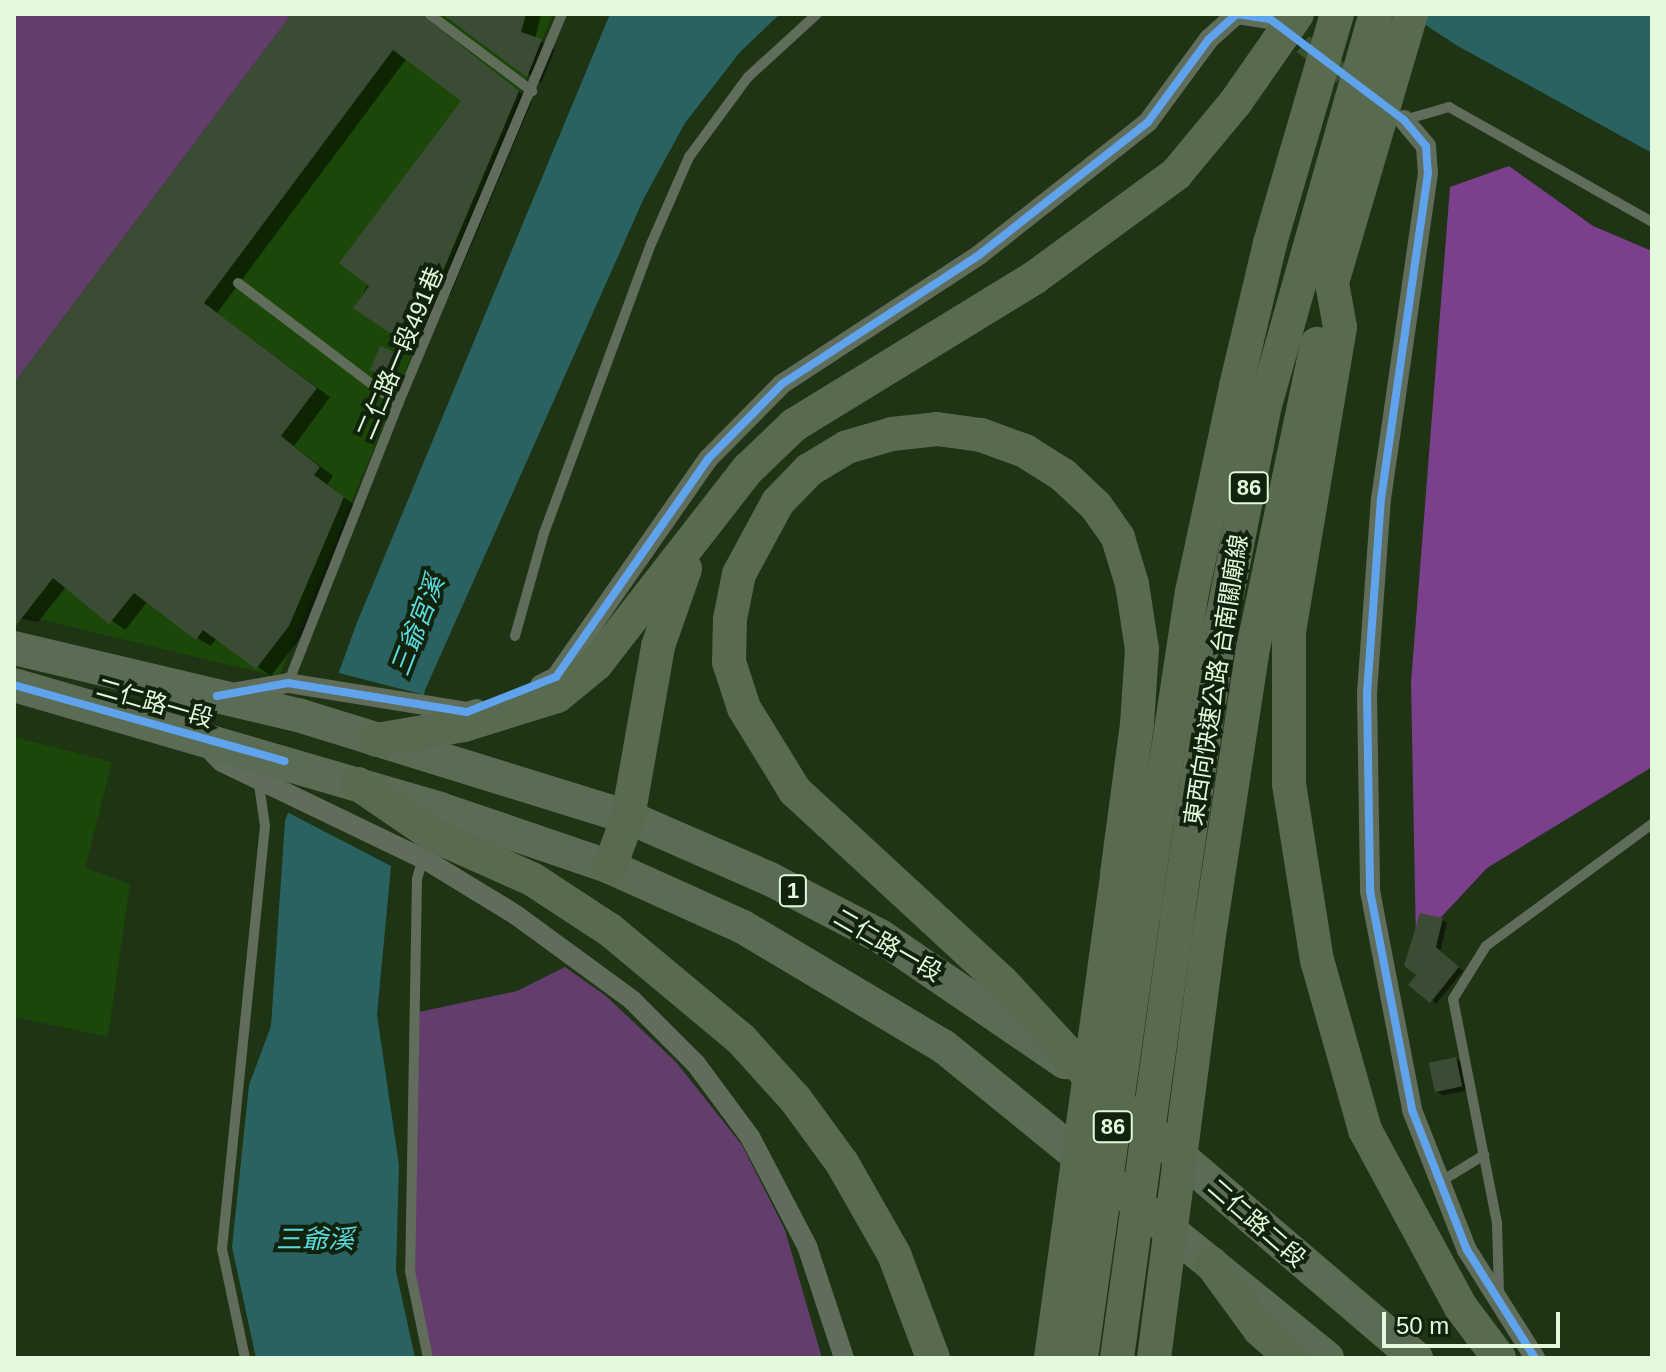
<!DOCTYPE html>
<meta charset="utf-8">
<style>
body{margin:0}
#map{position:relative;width:1666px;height:1372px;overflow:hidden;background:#1e3414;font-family:Arial,"Noto Sans TC",sans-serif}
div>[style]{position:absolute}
.built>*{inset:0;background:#1b4709}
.green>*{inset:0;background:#633e6c}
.forest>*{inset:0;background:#7b3f8b}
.water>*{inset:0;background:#296261}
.pier>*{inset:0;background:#1e3414}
.shadow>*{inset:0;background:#0007;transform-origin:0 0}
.building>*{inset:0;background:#3a4c34;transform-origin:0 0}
.minor-tunnel>*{height:20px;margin-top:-10px;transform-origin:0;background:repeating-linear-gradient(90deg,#3b5232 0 20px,transparent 0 30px)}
.service>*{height:10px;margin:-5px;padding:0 5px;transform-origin:5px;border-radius:5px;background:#606d5b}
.minor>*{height:20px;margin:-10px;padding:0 10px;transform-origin:10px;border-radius:10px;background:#606d5b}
.primary>*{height:34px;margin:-17px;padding:0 17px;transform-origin:17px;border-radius:17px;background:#5a6c54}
.trunk>*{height:34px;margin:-17px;padding:0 17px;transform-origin:17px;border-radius:17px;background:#586b51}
.trunk-bridge>*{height:34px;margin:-17px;padding:0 17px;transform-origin:17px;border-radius:17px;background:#586b51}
.cycleway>*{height:8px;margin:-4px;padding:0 4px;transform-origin:4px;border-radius:4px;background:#60a3ed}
span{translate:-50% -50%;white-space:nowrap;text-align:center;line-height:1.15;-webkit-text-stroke:8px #11230c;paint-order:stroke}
.shield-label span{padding:2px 6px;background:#11230c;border:2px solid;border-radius:6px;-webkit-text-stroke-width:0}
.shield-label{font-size:22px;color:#e2fadb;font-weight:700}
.street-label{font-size:24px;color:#e2fadb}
.water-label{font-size:26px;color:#5ad9de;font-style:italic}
.frame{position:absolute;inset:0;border:16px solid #e2fadb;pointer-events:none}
.scale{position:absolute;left:1382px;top:1312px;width:178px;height:36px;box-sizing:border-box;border:4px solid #e2fadb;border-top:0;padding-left:10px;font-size:24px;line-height:28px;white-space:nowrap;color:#e2fadb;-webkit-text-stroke:6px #11230c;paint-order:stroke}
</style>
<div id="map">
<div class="built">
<i style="clip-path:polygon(292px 14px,553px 14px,279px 677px,14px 613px,14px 383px)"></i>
<i style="clip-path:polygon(14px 737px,112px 762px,85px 868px,130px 884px,108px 1037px,14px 1017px)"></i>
</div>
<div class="green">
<i style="clip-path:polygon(14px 14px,292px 14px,14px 383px)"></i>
<i style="clip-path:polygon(565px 967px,606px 996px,676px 1062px,742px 1145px,785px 1230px,822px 1358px,428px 1358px,410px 1271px,414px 1013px,517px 991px)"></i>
</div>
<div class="forest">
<i style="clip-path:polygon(1509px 166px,1593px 226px,1652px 251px,1652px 767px,1487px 868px,1416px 944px,1411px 683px,1450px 187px)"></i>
</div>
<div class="water">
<i style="clip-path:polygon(610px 14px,780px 14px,740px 52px,685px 123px,644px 198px,425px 690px,392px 856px,377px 1015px,399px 1165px,396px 1271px,415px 1358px,256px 1358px,232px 1247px,249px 1085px,271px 1026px,285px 821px,356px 625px)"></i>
<i style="clip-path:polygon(1409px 14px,1652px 14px,1652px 153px,1456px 45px)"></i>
</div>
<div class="pier">
<i style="clip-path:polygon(335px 672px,428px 696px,395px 868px,285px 811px)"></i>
</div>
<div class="shadow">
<i style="clip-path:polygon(294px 14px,541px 14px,535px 39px,555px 49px,541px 83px,447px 15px,436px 17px,438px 31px,532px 101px,451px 293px,412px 345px,356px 307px,464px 101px,407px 58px,217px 313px,330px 397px,294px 446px,333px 476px,327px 485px,357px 507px,303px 634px,271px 676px,217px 638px,211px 646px,197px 638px,148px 601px,125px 630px,66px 587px,38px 622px,14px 617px,14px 386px)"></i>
<i style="left:381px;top:349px;width:22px;height:22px;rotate:24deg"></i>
<i style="clip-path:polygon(1442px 920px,1447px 923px,1440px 952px,1463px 971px,1436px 1004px,1418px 975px)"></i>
<i style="clip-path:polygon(1456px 1059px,1465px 1064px,1470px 1090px,1443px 1095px,1434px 1090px)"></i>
</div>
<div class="building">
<i style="clip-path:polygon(292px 14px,421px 14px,519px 91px,437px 285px,397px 338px,353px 308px,369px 286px,339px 263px,461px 101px,393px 50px,204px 303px,317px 388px,281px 436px,320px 467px,314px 475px,344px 497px,289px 626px,256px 669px,203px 630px,196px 640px,134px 593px,109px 624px,53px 578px,14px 628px,14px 383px)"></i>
<i style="clip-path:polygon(442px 14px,526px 14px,521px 32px,542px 39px,527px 77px)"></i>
<i style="left:380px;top:346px;width:21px;height:26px;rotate:23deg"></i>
<i style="clip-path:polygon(1420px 913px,1443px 918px,1436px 947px,1459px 967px,1430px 1003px,1408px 985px,1416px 975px,1404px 966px)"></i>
<i style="left:1456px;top:1057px;width:30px;height:28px;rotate:78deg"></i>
</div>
<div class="minor-tunnel">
<i style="left:1279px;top:26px;width:104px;rotate:37.2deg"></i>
</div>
<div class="service">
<i style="left:429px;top:14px;width:129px;rotate:36.8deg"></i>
<i style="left:1404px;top:120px;width:47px;rotate:-16.1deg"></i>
<i style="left:1449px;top:107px;width:233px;rotate:29.5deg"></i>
<i style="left:238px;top:283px;width:201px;rotate:37.1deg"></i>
<i style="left:515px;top:636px;width:107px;rotate:-74.3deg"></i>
<i style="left:544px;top:533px;width:308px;rotate:-69.7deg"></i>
<i style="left:651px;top:244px;width:95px;rotate:-66.4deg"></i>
<i style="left:689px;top:157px;width:99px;rotate:-53.6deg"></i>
<i style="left:748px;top:77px;width:93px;rotate:-42.4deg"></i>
<i style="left:287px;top:686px;width:303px;rotate:-68.5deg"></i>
<i style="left:398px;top:404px;width:423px;rotate:-67.2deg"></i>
<i style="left:423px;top:858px;width:22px;rotate:106deg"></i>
<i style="left:417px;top:879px;width:392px;rotate:91deg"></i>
<i style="left:410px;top:1271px;width:89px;rotate:78.3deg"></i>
<i style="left:1440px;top:1182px;width:52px;rotate:-31.5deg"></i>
<i style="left:1499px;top:1294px;width:71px;rotate:-91.6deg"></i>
<i style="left:1497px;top:1223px;width:228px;rotate:-101.1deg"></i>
<i style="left:1453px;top:999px;width:62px;rotate:-58.1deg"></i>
<i style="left:1486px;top:946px;width:206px;rotate:-36.3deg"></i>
<i style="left:245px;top:1358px;width:111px;rotate:-101.9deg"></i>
<i style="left:222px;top:1249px;width:425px;rotate:-84.2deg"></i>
<i style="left:265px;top:826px;width:49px;rotate:-98.3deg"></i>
</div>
<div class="minor">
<i style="left:1404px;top:120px;width:34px;rotate:50deg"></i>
<i style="left:1426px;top:146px;width:27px;rotate:86deg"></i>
<i style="left:1428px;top:173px;width:328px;rotate:98.2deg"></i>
<i style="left:1381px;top:498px;width:196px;rotate:94.1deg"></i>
<i style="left:1367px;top:693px;width:198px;rotate:89.1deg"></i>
<i style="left:1370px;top:891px;width:223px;rotate:79.1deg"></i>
<i style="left:1412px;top:1110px;width:150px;rotate:68.6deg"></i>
<i style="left:1467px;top:1250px;width:128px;rotate:57.8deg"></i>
<i style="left:540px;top:685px;width:18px;rotate:-27deg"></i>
<i style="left:556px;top:677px;width:266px;rotate:-55.1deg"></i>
<i style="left:708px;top:459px;width:105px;rotate:-45.4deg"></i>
<i style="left:782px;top:384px;width:235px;rotate:-33.2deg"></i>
<i style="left:979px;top:255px;width:215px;rotate:-38.2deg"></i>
<i style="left:1148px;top:122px;width:103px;rotate:-53.7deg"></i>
<i style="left:1209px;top:39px;width:38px;rotate:-42deg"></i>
<i style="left:1237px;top:14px;width:33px;rotate:9deg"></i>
<i style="left:232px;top:693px;width:57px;rotate:-10.1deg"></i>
<i style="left:288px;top:683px;width:181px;rotate:9.2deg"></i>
<i style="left:467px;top:712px;width:10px;rotate:-17deg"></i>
<i style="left:212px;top:752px;width:14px;rotate:45deg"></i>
<i style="left:222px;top:762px;width:226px;rotate:25.7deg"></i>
<i style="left:426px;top:860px;width:105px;rotate:31.4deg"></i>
<i style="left:516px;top:915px;width:144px;rotate:36.2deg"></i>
<i style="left:632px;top:1000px;width:91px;rotate:45deg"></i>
<i style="left:696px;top:1064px;width:91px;rotate:53.5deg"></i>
<i style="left:750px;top:1137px;width:123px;rotate:62.4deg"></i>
<i style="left:807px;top:1246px;width:118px;rotate:71.7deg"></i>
</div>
<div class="primary">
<i style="left:14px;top:648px;width:292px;rotate:13.3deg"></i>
<i style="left:298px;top:715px;width:345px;rotate:17.2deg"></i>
<i style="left:628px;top:817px;width:155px;rotate:23.6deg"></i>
<i style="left:770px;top:879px;width:124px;rotate:27.4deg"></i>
<i style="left:880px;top:936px;width:224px;rotate:34.3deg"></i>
<i style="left:14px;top:685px;width:444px;rotate:16.2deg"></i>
<i style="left:440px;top:809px;width:180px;rotate:18.8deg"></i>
<i style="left:610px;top:867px;width:146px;rotate:24.3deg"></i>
<i style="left:743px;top:927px;width:233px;rotate:30.8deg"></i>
<i style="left:943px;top:1046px;width:495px;rotate:39.1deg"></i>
<i style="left:1128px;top:1112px;width:379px;rotate:40.5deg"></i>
</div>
<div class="trunk">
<i style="left:1411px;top:14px;width:280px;rotate:106.4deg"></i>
<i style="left:1332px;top:283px;width:45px;rotate:79.7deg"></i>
<i style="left:1340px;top:327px;width:309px;rotate:99.5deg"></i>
<i style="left:1289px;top:632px;width:152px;rotate:90deg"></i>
<i style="left:1289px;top:784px;width:178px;rotate:81deg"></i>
<i style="left:1317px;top:960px;width:177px;rotate:74.2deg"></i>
<i style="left:1365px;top:1130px;width:200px;rotate:61.6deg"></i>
<i style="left:1460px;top:1306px;width:65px;rotate:53.1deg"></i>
<i style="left:377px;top:740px;width:88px;rotate:-9.8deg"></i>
<i style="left:464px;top:725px;width:97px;rotate:-17.3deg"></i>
<i style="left:557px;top:696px;width:50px;rotate:-39.4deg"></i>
<i style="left:596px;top:664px;width:247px;rotate:-52.1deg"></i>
<i style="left:748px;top:469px;width:64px;rotate:-43.7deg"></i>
<i style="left:794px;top:425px;width:281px;rotate:-31.5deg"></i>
<i style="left:1034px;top:278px;width:176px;rotate:-36.2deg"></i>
<i style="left:1176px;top:174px;width:92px;rotate:-50.3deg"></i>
<i style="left:1235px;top:103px;width:108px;rotate:-55.1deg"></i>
<i style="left:358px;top:784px;width:91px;rotate:34.2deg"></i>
<i style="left:433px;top:835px;width:108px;rotate:24deg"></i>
<i style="left:532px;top:879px;width:93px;rotate:33.2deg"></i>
<i style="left:610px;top:930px;width:170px;rotate:39.8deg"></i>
<i style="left:741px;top:1039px;width:82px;rotate:48deg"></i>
<i style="left:796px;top:1100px;width:78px;rotate:53.9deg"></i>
<i style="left:842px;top:1163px;width:105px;rotate:60.3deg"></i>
<i style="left:894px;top:1254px;width:111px;rotate:69.4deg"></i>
<i style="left:610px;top:867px;width:53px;rotate:-70.2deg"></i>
<i style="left:628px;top:817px;width:174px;rotate:-80deg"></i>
<i style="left:658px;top:646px;width:82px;rotate:-70.7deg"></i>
<i style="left:1146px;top:895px;width:306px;rotate:-81.4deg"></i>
<i style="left:1192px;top:592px;width:211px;rotate:-77.9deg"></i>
<i style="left:1236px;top:386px;width:147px;rotate:-76.6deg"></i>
<i style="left:1270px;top:243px;width:239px;rotate:-73.7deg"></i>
<i style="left:1177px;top:918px;width:291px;rotate:-81.5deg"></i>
<i style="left:1220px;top:630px;width:229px;rotate:-78.7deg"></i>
<i style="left:1265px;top:405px;width:406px;rotate:-74.2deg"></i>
<i style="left:1208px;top:942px;width:292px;rotate:-81.3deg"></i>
<i style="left:1252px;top:653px;width:316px;rotate:-78.1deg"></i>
<i style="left:1099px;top:1087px;width:143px;rotate:-132.7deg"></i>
<i style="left:1002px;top:982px;width:282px;rotate:-137.3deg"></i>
<i style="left:795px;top:791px;width:97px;rotate:-121.6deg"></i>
<i style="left:744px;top:708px;width:48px;rotate:-108.1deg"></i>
<i style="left:729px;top:662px;width:43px;rotate:-88.7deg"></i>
<i style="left:730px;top:619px;width:46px;rotate:-78.7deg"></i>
<i style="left:739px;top:574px;width:82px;rotate:-61.6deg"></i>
<i style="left:778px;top:502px;width:45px;rotate:-45.9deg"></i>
<i style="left:809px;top:470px;width:44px;rotate:-31.2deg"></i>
<i style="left:847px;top:447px;width:47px;rotate:-16.1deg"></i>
<i style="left:892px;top:434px;width:45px;rotate:-6.3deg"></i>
<i style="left:937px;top:429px;width:44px;rotate:7.8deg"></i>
<i style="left:981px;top:435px;width:47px;rotate:20deg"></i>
<i style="left:1025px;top:451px;width:45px;rotate:32.3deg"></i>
<i style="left:1063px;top:475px;width:45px;rotate:43.2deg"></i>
<i style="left:1096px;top:506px;width:39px;rotate:55deg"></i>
<i style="left:1118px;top:538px;width:48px;rotate:73.1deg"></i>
<i style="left:1132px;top:584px;width:66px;rotate:81.3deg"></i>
<i style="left:1142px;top:649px;width:75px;rotate:93.8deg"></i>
<i style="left:1137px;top:724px;width:151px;rotate:97.6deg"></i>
<i style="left:1211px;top:1263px;width:83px;rotate:53.8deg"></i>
<i style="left:1260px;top:1330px;width:43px;rotate:41.2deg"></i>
</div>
<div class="trunk-bridge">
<i style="left:1051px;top:1358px;width:488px;rotate:-82.2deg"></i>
<i style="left:1081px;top:1358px;width:468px;rotate:-82deg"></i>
<i style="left:1117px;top:1358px;width:444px;rotate:-82.2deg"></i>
<i style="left:1154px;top:1358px;width:419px;rotate:-82.6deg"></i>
</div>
<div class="cycleway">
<i style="left:14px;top:685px;width:281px;rotate:15.7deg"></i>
<i style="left:217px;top:696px;width:72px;rotate:-10.4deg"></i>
<i style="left:288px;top:683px;width:181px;rotate:9.2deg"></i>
<i style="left:467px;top:712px;width:96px;rotate:-21.5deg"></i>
<i style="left:556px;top:677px;width:266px;rotate:-55.1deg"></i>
<i style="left:708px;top:459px;width:105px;rotate:-45.4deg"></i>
<i style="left:782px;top:384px;width:235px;rotate:-33.2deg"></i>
<i style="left:979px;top:255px;width:215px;rotate:-38.2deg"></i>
<i style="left:1148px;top:122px;width:103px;rotate:-53.7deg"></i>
<i style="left:1209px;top:39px;width:38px;rotate:-42deg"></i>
<i style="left:1237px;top:14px;width:33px;rotate:9deg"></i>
<i style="left:1270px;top:19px;width:168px;rotate:37deg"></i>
<i style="left:1404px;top:120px;width:34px;rotate:50deg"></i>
<i style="left:1426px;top:146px;width:27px;rotate:86deg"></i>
<i style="left:1428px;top:173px;width:328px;rotate:98.2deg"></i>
<i style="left:1381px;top:498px;width:196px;rotate:94.1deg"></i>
<i style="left:1367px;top:693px;width:198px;rotate:89.1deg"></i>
<i style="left:1370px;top:891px;width:223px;rotate:79.1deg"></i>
<i style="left:1412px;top:1110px;width:150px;rotate:68.6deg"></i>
<i style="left:1467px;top:1250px;width:128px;rotate:57.8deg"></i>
</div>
<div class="shield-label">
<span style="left:1249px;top:488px">86</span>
<span style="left:793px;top:891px">1</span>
<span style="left:1113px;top:1127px">86</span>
</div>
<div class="street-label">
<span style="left:400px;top:353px;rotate:-67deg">二仁路一段491巷</span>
<span style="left:1216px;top:680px;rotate:-81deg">東西向快速公路 台南關廟線</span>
<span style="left:155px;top:703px;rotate:16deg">二仁路一段</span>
<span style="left:888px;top:945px;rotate:30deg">二仁路一段</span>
<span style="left:1257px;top:1223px;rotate:41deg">二仁路二段</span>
</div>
<div class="water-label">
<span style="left:418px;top:626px;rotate:-69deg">三爺宮溪</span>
<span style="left:315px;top:1240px">三爺溪</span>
</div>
<div class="frame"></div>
<div class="scale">50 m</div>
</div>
